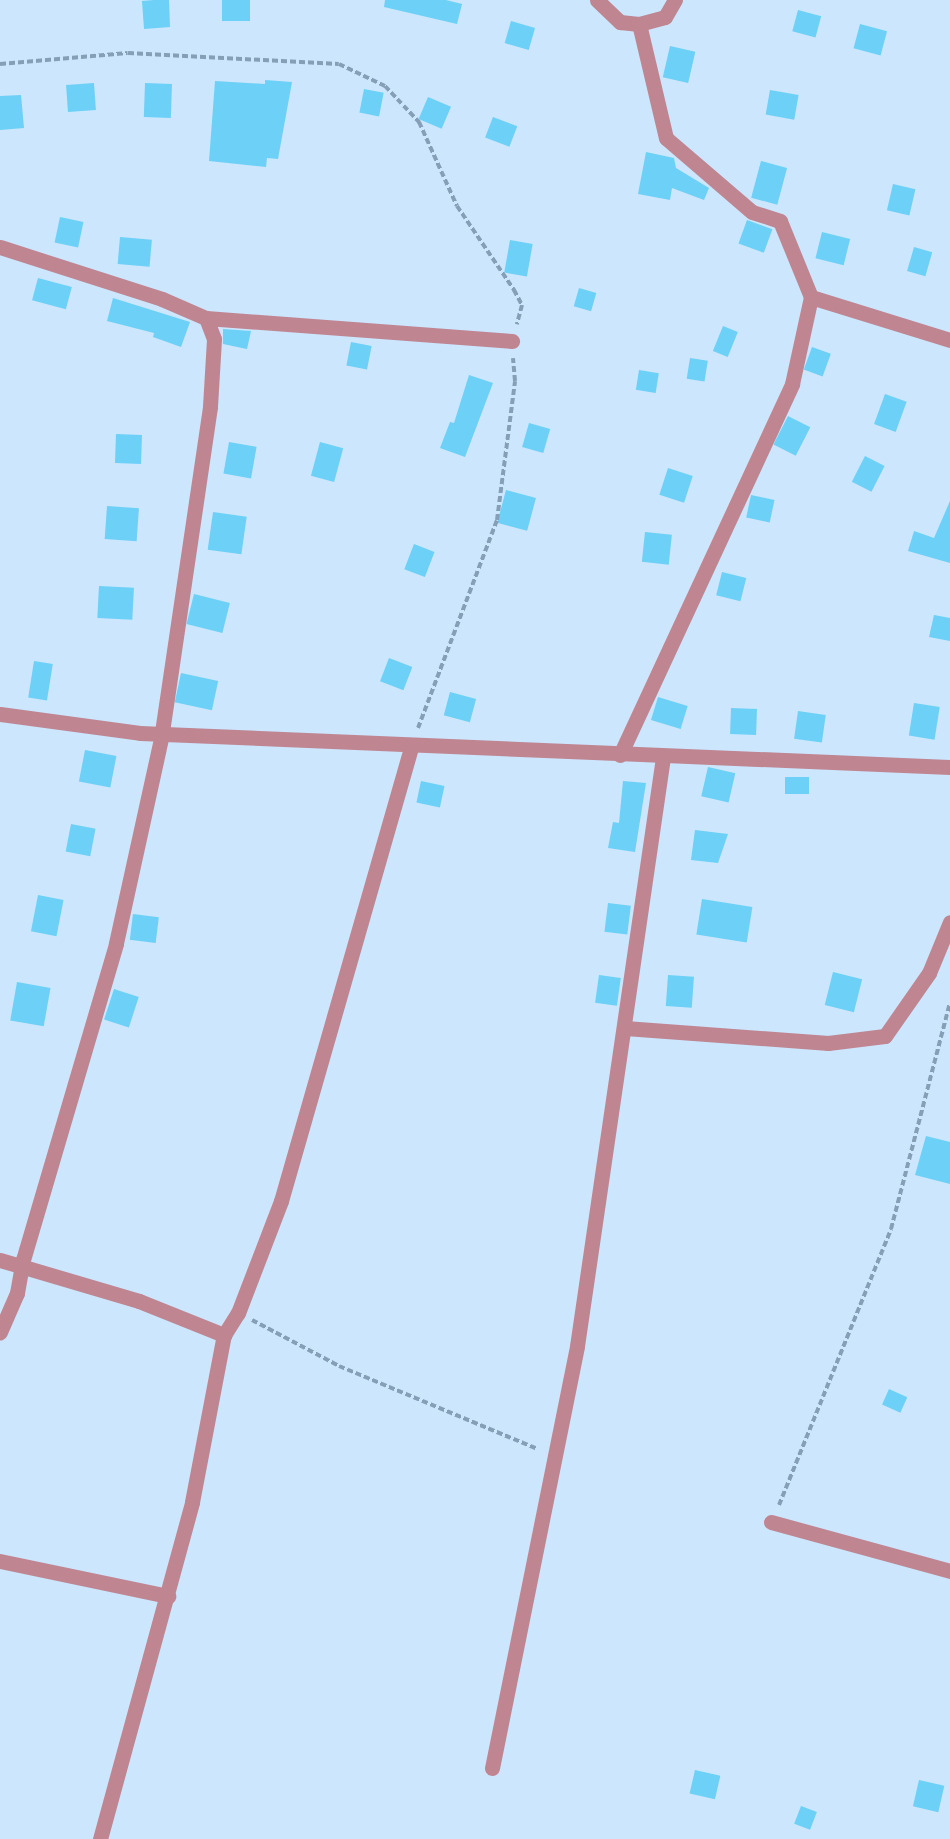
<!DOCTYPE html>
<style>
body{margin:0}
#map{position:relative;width:950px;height:1839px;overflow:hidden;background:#cce6fe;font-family:"Fira Sans Condensed",sans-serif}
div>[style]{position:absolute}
.building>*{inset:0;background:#6dd0f6;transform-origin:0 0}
.path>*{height:4px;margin-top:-2px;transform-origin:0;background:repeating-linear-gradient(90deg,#859fb6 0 6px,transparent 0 9px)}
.minor>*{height:15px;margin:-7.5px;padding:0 7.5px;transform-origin:7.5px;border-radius:7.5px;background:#bf8692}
span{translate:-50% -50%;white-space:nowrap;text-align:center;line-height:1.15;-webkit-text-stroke:4.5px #fff;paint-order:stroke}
</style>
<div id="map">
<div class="building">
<i style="clip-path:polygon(154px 0,169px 0,170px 27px,144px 29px,142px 1px)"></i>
<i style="left:222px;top:0;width:28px;height:21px"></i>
<i style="clip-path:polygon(385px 0,446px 0,462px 4px,457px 24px,384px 7px)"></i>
<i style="left:798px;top:10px;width:24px;height:22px;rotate:15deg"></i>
<i style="left:511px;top:21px;width:25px;height:23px;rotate:16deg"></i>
<i style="left:860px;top:24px;width:28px;height:25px;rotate:15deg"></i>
<i style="left:670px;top:46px;width:26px;height:32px;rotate:13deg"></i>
<i style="clip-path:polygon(265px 80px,292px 82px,278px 159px,267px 158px,266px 167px,209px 161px,215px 81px,265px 84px)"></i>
<i style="left:94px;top:83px;width:27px;height:28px;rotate:86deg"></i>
<i style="left:145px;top:83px;width:27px;height:34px;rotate:2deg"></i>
<i style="left:364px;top:89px;width:20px;height:24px;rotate:11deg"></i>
<i style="left:770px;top:90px;width:29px;height:25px;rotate:10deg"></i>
<i style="clip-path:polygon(21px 95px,24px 128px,0 130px,0 96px)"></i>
<i style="left:428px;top:97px;width:25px;height:24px;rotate:23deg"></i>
<i style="left:493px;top:117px;width:26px;height:22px;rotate:21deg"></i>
<i style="clip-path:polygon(646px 152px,674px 158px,676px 168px,709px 188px,704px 200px,672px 188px,670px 200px,638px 194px)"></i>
<i style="left:761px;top:161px;width:27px;height:38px;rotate:15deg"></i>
<i style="left:893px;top:184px;width:23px;height:27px;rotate:13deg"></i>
<i style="left:60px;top:217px;width:24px;height:26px;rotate:12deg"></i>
<i style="left:747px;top:220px;width:27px;height:25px;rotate:20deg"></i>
<i style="left:822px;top:232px;width:29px;height:27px;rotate:14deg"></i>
<i style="left:120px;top:237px;width:32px;height:27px;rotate:5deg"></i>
<i style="left:510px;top:240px;width:23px;height:33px;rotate:10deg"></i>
<i style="left:914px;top:247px;width:19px;height:25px;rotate:16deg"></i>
<i style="left:38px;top:278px;width:35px;height:23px;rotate:15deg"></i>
<i style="left:579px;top:288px;width:18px;height:19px;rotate:16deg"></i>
<i style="clip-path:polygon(113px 298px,190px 322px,181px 347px,153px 337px,154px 333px,107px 321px)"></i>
<i style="left:723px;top:326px;width:16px;height:27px;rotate:22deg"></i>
<i style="clip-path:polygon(223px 329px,251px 331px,247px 349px,223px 344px)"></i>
<i style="left:351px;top:342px;width:21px;height:24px;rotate:11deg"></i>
<i style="left:812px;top:347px;width:20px;height:24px;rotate:20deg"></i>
<i style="left:690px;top:358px;width:18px;height:21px;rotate:9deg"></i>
<i style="left:639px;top:370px;width:20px;height:20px;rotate:9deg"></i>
<i style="clip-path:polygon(469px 375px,493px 383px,465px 457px,440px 448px,450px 422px,454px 423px)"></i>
<i style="left:885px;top:394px;width:23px;height:32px;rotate:20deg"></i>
<i style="left:788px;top:416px;width:25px;height:32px;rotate:27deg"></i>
<i style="left:529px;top:423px;width:22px;height:25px;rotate:16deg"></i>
<i style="left:116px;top:434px;width:26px;height:29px;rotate:2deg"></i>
<i style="left:229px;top:442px;width:28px;height:32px;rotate:10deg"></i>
<i style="left:320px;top:442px;width:24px;height:35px;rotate:15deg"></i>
<i style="left:865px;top:456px;width:22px;height:29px;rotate:27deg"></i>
<i style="left:668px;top:468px;width:26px;height:28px;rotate:18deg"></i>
<i style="left:506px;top:490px;width:31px;height:34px;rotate:15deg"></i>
<i style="left:751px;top:495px;width:24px;height:23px;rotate:12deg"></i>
<i style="clip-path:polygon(950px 501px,950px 563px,908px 551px,914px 531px,934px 538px)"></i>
<i style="left:107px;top:506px;width:32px;height:33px;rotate:4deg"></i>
<i style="left:213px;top:512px;width:34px;height:38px;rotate:8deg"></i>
<i style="left:645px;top:532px;width:27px;height:30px;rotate:6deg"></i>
<i style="left:414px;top:544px;width:22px;height:27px;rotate:21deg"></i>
<i style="left:722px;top:572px;width:25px;height:24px;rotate:14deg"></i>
<i style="left:99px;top:586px;width:35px;height:32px;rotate:3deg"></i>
<i style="left:194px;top:594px;width:37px;height:31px;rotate:14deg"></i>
<i style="clip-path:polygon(934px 615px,950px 618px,950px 641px,929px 637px)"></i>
<i style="left:389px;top:658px;width:25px;height:25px;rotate:21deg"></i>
<i style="left:34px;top:661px;width:19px;height:37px;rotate:9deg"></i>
<i style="left:181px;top:673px;width:38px;height:30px;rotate:12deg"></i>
<i style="left:450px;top:692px;width:27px;height:24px;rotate:15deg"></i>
<i style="left:658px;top:697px;width:31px;height:24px;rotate:17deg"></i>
<i style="left:914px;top:703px;width:26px;height:33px;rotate:9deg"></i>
<i style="left:731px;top:708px;width:26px;height:26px;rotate:2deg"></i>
<i style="left:798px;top:711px;width:28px;height:28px;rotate:8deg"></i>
<i style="left:85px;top:750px;width:32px;height:32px;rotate:11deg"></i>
<i style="left:708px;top:767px;width:28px;height:30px;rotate:13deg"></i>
<i style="left:785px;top:777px;width:24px;height:17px"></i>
<i style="left:421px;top:781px;width:24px;height:22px;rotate:12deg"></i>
<i style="clip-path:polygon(623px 781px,646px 783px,635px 852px,608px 848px,613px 822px,619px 823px)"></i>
<i style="left:71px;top:824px;width:25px;height:28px;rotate:11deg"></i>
<i style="clip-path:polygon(695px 830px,728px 834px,718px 863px,691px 860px)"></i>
<i style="left:38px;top:895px;width:26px;height:37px;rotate:11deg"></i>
<i style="left:702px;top:899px;width:51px;height:36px;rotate:9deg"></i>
<i style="left:608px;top:903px;width:23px;height:29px;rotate:7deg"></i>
<i style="left:133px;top:914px;width:26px;height:26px;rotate:7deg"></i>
<i style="left:833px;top:972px;width:30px;height:34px;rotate:14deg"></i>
<i style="left:599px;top:975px;width:22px;height:28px;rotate:8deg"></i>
<i style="left:668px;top:975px;width:26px;height:31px;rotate:4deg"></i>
<i style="left:17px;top:982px;width:34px;height:39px;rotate:10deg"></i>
<i style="left:114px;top:989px;width:26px;height:32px;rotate:18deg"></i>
<i style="clip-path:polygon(926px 1136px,950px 1142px,950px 1184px,915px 1175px)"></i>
<i style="left:889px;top:1389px;width:20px;height:17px;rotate:24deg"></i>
<i style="left:695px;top:1770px;width:26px;height:24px;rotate:13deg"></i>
<i style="left:919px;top:1780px;width:26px;height:27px;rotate:13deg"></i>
<i style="left:801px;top:1806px;width:17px;height:19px;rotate:21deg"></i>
</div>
<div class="path">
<i style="left:0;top:64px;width:128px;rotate:-4.9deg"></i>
<i style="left:128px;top:53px;width:211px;rotate:3deg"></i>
<i style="left:339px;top:64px;width:51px;rotate:25.6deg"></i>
<i style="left:385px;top:86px;width:50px;rotate:46.6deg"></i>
<i style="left:419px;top:122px;width:92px;rotate:65.7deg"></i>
<i style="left:457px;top:206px;width:102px;rotate:55.8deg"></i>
<i style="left:514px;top:290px;width:17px;rotate:62deg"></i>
<i style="left:522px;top:305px;width:20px;rotate:105deg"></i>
<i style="left:418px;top:728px;width:222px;rotate:-69.2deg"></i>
<i style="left:497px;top:520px;width:140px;rotate:-82.6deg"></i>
<i style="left:515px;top:381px;width:23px;rotate:-95deg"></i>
<i style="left:252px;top:1320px;width:98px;rotate:27.9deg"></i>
<i style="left:339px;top:1366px;width:215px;rotate:22.7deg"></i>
<i style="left:779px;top:1505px;width:298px;rotate:-67.9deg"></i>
<i style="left:891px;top:1229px;width:234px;rotate:-75.4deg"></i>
</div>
<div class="minor">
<i style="left:597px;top:0;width:32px;rotate:44deg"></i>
<i style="left:620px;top:22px;width:19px;rotate:6deg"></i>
<i style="left:639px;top:24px;width:27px;rotate:-15deg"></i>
<i style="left:665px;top:17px;width:20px;rotate:-60deg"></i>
<i style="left:0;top:247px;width:170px;rotate:17.8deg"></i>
<i style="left:162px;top:299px;width:48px;rotate:23.4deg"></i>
<i style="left:206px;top:318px;width:22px;rotate:69deg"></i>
<i style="left:214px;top:339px;width:68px;rotate:93.4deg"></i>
<i style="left:210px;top:407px;width:331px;rotate:98.4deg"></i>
<i style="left:162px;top:734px;width:215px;rotate:102.4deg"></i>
<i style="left:116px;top:944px;width:328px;rotate:106.4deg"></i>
<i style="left:23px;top:1259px;width:35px;rotate:100deg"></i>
<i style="left:17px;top:1293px;width:43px;rotate:113.6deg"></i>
<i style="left:811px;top:297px;width:145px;rotate:17.2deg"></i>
<i style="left:206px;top:318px;width:307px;rotate:4.3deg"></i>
<i style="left:0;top:714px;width:141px;rotate:7.7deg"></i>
<i style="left:140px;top:733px;width:811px;rotate:2.4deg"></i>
<i style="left:620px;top:755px;width:409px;rotate:-65.1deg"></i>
<i style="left:792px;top:384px;width:89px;rotate:-77.7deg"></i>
<i style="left:811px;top:297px;width:82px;rotate:-112.2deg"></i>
<i style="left:780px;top:221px;width:29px;rotate:-162deg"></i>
<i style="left:752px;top:212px;width:113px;rotate:-139.3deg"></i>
<i style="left:666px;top:138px;width:117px;rotate:-103.3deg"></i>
<i style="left:625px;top:1028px;width:204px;rotate:4.2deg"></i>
<i style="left:828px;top:1043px;width:57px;rotate:-7deg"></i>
<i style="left:885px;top:1036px;width:77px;rotate:-55.1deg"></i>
<i style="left:929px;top:973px;width:55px;rotate:-67.6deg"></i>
<i style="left:0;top:1260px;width:145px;rotate:16.4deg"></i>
<i style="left:139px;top:1301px;width:92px;rotate:21.8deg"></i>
<i style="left:771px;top:1522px;width:186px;rotate:15.3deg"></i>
<i style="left:0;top:1561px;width:172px;rotate:11.8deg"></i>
<i style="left:492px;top:1768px;width:430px;rotate:-78.6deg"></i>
<i style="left:577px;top:1346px;width:595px;rotate:-81.69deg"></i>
<i style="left:100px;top:1839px;width:349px;rotate:-74.7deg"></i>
<i style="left:192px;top:1502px;width:170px;rotate:-79.2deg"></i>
<i style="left:224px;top:1335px;width:26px;rotate:-58deg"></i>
<i style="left:238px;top:1313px;width:120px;rotate:-69deg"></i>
<i style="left:281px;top:1201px;width:474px;rotate:-74deg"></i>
</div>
</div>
